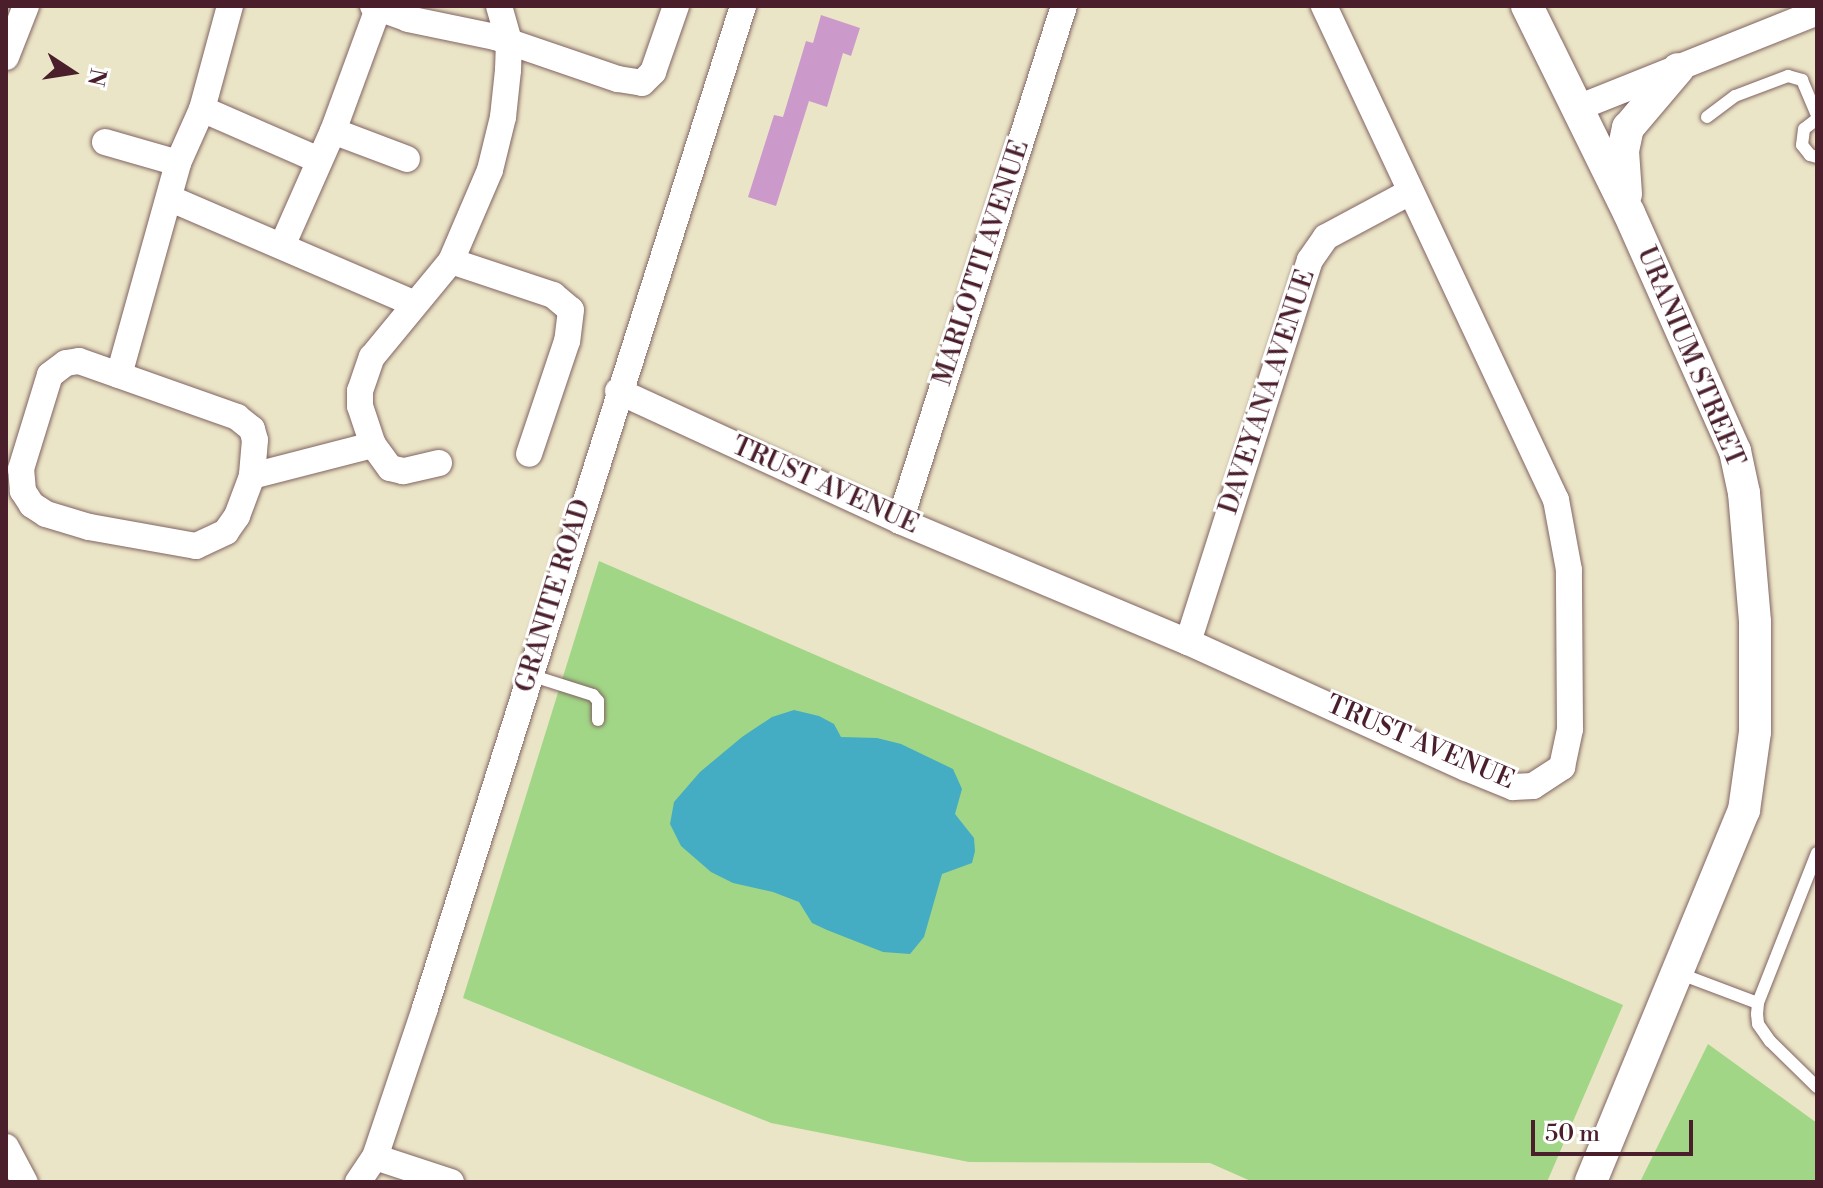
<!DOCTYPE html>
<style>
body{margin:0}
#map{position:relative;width:1823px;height:1188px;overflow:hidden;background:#ebe5c7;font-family:"Libre Bodoni",serif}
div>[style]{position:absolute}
.green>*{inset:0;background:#a1d686}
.water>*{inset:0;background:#44adc3}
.building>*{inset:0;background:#cb9acb}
.roads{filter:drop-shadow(0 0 2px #826462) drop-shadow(0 0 2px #826462)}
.service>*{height:12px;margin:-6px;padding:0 6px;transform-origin:6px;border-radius:6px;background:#fff}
.minor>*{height:26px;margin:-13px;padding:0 13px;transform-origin:13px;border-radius:13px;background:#fff}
.tertiary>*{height:32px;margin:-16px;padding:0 16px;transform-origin:16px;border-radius:16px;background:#fff}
span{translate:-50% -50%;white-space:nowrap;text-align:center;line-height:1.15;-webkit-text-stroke:6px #fff;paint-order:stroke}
.street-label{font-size:26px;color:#4a1f2b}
.frame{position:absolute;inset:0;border:8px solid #4a1f2b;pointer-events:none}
.north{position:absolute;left:32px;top:32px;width:80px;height:80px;-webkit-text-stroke:6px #fff;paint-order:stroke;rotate:102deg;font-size:22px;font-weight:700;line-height:32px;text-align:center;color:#4a1f2b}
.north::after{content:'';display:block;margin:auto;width:28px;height:36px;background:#4a1f2b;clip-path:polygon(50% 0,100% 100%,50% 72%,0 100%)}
.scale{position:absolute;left:1531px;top:1120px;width:162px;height:36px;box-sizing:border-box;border:4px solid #4a1f2b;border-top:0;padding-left:10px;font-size:24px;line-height:28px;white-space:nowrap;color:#4a1f2b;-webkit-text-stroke:6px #fff;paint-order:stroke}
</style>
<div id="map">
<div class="green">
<i style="clip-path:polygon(599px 561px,1623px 1005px,1547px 1182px,1253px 1182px,1210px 1163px,969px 1162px,771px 1123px,463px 998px)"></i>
<i style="clip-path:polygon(1708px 1044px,1817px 1123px,1817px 1182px,1640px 1182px)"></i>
</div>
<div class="water">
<i style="clip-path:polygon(794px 710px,819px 716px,834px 724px,841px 737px,877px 738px,901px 744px,953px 769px,962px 789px,955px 814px,974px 838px,975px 851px,972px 863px,942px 874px,924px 937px,910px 954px,883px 952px,827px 930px,812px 923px,799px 902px,773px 892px,733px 883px,711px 872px,681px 846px,670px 824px,674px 802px,700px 772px,742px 737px,772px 717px)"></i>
</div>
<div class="building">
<i style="clip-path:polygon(821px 15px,860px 28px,851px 56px,843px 53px,827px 107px,809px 101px,776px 206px,748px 197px,774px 115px,783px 117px,806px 41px,813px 43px)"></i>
</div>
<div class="roads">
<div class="service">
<i style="left:1707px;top:117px;width:35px;rotate:-37deg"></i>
<i style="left:1735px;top:96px;width:57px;rotate:-20.7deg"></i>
<i style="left:1788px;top:76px;width:15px;rotate:16deg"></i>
<i style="left:1802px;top:80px;width:38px;rotate:67deg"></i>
<i style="left:1817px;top:119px;width:16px;rotate:142deg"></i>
<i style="left:1804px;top:129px;width:16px;rotate:97deg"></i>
<i style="left:1802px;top:145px;width:13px;rotate:51deg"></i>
<i style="left:1810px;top:155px;width:7px;rotate:16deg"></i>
<i style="left:530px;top:675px;width:66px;rotate:17.6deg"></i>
<i style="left:593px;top:695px;width:8px;rotate:50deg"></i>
<i style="left:598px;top:701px;width:19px;rotate:90deg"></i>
<i style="left:1817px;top:853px;width:161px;rotate:111.5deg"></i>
<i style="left:1758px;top:1003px;width:11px;rotate:95deg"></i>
<i style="left:1757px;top:1014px;width:10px;rotate:84deg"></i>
<i style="left:1758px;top:1024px;width:21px;rotate:55deg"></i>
<i style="left:1770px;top:1041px;width:66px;rotate:44.4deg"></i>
<i style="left:1678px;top:973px;width:85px;rotate:20.6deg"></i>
</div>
<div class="minor">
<i style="left:373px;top:6px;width:37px;rotate:20deg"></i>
<i style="left:408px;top:19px;width:89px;rotate:11.7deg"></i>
<i style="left:495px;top:37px;width:130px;rotate:18.9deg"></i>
<i style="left:618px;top:79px;width:24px;rotate:9deg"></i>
<i style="left:642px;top:83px;width:16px;rotate:-45deg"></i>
<i style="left:653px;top:72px;width:70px;rotate:-70.8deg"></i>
<i style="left:6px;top:57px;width:55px;rotate:-68.6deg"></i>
<i style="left:202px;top:109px;width:128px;rotate:23.6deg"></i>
<i style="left:1575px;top:109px;width:261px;rotate:-21.8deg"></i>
<i style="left:333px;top:131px;width:79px;rotate:20.7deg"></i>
<i style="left:105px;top:142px;width:76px;rotate:16deg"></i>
<i style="left:169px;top:198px;width:266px;rotate:23.3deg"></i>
<i style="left:282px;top:246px;width:126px;rotate:-66.1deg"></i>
<i style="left:333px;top:131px;width:133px;rotate:-69.8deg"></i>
<i style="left:451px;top:261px;width:108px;rotate:18.4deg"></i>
<i style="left:553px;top:295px;width:23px;rotate:40deg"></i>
<i style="left:571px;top:310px;width:31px;rotate:97deg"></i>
<i style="left:567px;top:341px;width:119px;rotate:108.6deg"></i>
<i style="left:79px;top:361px;width:168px;rotate:19.5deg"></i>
<i style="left:237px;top:417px;width:19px;rotate:39deg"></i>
<i style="left:252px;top:429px;width:11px;rotate:75deg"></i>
<i style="left:255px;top:440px;width:36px;rotate:95deg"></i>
<i style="left:252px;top:476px;width:43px;rotate:110.6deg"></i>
<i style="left:237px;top:516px;width:19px;rotate:125deg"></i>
<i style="left:226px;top:532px;width:33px;rotate:155deg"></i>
<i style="left:196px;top:546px;width:109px;rotate:-169.9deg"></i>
<i style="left:89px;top:527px;width:45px;rotate:-163.2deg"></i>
<i style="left:46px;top:514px;width:17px;rotate:-147deg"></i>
<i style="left:32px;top:505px;width:17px;rotate:-123deg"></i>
<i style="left:23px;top:491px;width:22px;rotate:-95deg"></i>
<i style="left:21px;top:469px;width:98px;rotate:-72.9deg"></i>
<i style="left:50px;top:375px;width:20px;rotate:-37deg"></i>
<i style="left:66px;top:363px;width:13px;rotate:-9deg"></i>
<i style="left:119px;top:375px;width:220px;rotate:-74.4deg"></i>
<i style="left:178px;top:163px;width:59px;rotate:-66deg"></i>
<i style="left:202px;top:109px;width:107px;rotate:-74.8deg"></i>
<i style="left:618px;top:391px;width:311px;rotate:24.7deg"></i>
<i style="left:900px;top:521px;width:312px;rotate:22.8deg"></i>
<i style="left:1188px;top:642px;width:305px;rotate:24.4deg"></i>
<i style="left:1466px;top:768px;width:51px;rotate:22deg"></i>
<i style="left:1513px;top:787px;width:20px;rotate:-3deg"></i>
<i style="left:1533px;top:786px;width:35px;rotate:-33deg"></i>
<i style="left:1562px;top:767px;width:39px;rotate:-78deg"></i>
<i style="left:1570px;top:729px;width:159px;rotate:-90.4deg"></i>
<i style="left:1569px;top:570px;width:71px;rotate:-100.5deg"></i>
<i style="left:1556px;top:500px;width:546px;rotate:-115.16deg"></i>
<i style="left:439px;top:463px;width:37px;rotate:167deg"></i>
<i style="left:403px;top:471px;width:13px;rotate:-167deg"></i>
<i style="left:390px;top:468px;width:29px;rotate:-126deg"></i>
<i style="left:373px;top:445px;width:41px;rotate:-108.4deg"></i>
<i style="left:360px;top:406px;width:15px;rotate:-90deg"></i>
<i style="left:360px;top:391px;width:36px;rotate:-71deg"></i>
<i style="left:372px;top:357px;width:124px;rotate:-50.5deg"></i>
<i style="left:451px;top:261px;width:99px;rotate:-66.8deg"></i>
<i style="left:490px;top:170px;width:55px;rotate:-76.2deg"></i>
<i style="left:503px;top:117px;width:47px;rotate:-83.9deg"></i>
<i style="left:508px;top:70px;width:29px;rotate:-88deg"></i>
<i style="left:509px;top:41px;width:36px;rotate:-106deg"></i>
<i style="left:252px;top:476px;width:125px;rotate:-14.4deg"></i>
<i style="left:900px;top:521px;width:540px;rotate:-72.34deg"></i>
<i style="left:1188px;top:642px;width:401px;rotate:-72.3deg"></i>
<i style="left:1310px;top:260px;width:28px;rotate:-55deg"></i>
<i style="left:1326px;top:237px;width:95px;rotate:-28.2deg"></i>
<i style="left:6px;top:1147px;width:40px;rotate:62deg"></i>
<i style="left:375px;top:1157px;width:80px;rotate:18.2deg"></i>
<i style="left:358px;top:1182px;width:30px;rotate:-56deg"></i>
<i style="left:375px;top:1157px;width:157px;rotate:-71.4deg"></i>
<i style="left:425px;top:1008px;width:1051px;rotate:-72.39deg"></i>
</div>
<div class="tertiary">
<i style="left:1527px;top:6px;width:231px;rotate:63.8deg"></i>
<i style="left:1629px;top:213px;width:261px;rotate:66deg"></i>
<i style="left:1735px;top:451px;width:43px;rotate:77.9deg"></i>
<i style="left:1744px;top:493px;width:129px;rotate:85.1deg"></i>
<i style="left:1755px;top:622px;width:110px;rotate:90deg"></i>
<i style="left:1755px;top:732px;width:79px;rotate:98deg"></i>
<i style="left:1744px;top:810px;width:402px;rotate:112.4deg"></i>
<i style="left:1626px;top:194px;width:43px;rotate:-94deg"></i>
<i style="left:1623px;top:151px;width:24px;rotate:-78deg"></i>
<i style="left:1628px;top:128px;width:77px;rotate:-49.7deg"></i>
</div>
</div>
<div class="street-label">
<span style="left:982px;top:263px;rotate:-72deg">MARLOTTI AVENUE</span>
<span style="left:1690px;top:357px;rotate:67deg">URANIUM STREET</span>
<span style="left:1268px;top:392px;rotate:-72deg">DAVEYANA AVENUE</span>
<span style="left:825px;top:486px;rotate:24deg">TRUST AVENUE</span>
<span style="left:554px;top:596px;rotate:-73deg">GRANITE ROAD</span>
<span style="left:1420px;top:743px;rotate:23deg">TRUST AVENUE</span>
</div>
<div class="frame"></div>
<div class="north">N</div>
<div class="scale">50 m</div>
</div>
